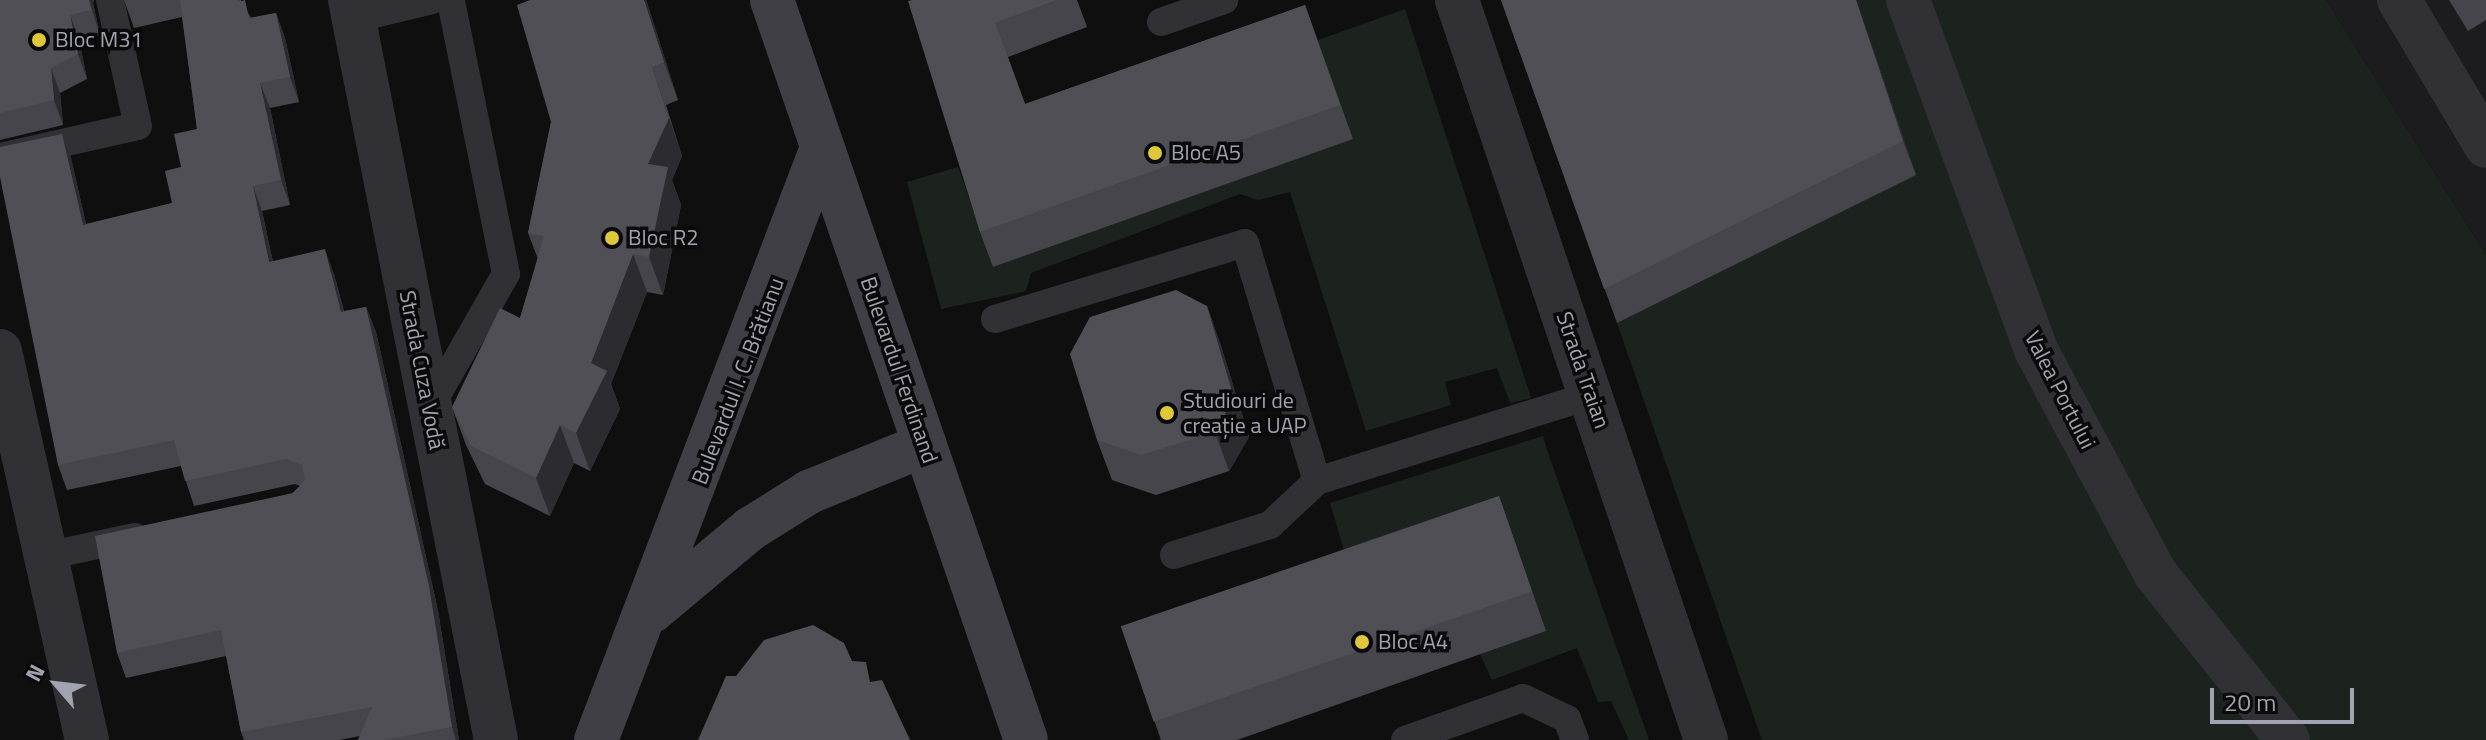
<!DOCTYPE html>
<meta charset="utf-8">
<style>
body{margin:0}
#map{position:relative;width:2486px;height:740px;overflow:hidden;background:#100f10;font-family:"Titillium Web",sans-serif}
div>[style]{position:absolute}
.built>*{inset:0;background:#1c1b1d}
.green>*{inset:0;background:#1c231e}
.service>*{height:28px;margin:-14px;padding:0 14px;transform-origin:14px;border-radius:14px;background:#313135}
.minor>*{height:44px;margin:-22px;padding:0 22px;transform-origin:22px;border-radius:22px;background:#313135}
.tertiary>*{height:44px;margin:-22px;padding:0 22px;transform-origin:22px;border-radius:22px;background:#313135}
.secondary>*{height:44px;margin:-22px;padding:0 22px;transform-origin:22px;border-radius:22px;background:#3f3f45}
.wall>*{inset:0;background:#46454b}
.shaded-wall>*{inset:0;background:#2c2b2f}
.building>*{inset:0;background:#504f56;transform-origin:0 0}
.dots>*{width:22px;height:22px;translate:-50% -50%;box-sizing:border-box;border:4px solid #0b0a0b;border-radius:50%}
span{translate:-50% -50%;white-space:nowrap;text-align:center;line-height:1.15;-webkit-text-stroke:7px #0b0a0b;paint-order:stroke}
.poi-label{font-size:22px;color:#a2a3b0}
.left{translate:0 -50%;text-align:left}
.street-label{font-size:22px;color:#a2a3b0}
.north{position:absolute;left:16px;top:644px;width:80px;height:80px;-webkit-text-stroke:6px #0b0a0b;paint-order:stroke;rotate:298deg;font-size:22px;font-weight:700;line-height:32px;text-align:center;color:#a2a3b0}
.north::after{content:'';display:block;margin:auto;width:28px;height:36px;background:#a2a3b0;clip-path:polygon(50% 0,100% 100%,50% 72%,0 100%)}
.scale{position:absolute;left:2210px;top:688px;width:144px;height:36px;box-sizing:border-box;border:4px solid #a2a3b0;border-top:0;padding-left:10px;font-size:24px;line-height:28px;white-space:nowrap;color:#a2a3b0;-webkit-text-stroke:6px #0b0a0b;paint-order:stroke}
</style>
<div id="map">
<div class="built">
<i style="clip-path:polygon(2326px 0,2486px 0,2486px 255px)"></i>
</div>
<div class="green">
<i style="clip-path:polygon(1853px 0,2326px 0,2486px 255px,2486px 740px,1762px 740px,1617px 323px,1915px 175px)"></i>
<i style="clip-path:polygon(1405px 9px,1531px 398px,1510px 403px,1497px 368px,1445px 382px,1451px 405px,1366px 431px,1290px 192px,1258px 200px,1240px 194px,1031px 273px,1026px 291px,941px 309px,907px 182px,958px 167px,993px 266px,1318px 40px)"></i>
<i style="clip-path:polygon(1543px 436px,1547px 450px,1649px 740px,1629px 740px,1611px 701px,1598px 702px,1577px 648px,1492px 680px,1480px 654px,1356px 591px,1330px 503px)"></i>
</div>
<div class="service">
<i style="left:354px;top:19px;width:80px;rotate:-13.7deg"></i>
<i style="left:1161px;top:22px;width:67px;rotate:-19.2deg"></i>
<i style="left:0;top:157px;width:141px;rotate:-12.7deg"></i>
<i style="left:138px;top:126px;width:129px;rotate:-102.5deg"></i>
<i style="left:995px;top:319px;width:261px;rotate:-16.9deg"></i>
<i style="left:1245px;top:243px;width:249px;rotate:73.2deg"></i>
<i style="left:1317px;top:481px;width:288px;rotate:-17.4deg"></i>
<i style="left:430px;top:407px;width:153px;rotate:-60.3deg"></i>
<i style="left:506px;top:274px;width:279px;rotate:-101.4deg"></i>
<i style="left:1174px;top:555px;width:101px;rotate:-17.4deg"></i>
<i style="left:1270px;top:525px;width:64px;rotate:-43.1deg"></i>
<i style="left:46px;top:556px;width:91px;rotate:-12.1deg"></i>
<i style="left:1405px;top:740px;width:125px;rotate:-19.6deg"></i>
<i style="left:1523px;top:698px;width:49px;rotate:25.5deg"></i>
<i style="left:1567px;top:719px;width:22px;rotate:69deg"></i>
</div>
<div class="minor">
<i style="left:350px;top:0;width:754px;rotate:78.84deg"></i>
<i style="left:2399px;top:0;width:170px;rotate:59.2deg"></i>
<i style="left:0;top:351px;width:399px;rotate:77.4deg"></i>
</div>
<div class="tertiary">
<i style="left:1457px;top:0;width:781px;rotate:71.4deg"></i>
<i style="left:1908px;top:0;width:373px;rotate:69.9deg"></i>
<i style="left:2036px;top:350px;width:253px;rotate:61.9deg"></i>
<i style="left:2155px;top:573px;width:213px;rotate:51.5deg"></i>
</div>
<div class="secondary">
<i style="left:772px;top:0;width:782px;rotate:71.06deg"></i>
<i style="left:652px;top:611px;width:128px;rotate:-39.9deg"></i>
<i style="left:750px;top:529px;width:70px;rotate:-32.1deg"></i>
<i style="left:809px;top:492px;width:125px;rotate:-22.1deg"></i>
<i style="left:596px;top:740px;width:634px;rotate:-69.11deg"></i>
</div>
<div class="wall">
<i style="clip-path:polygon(0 0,94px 0,93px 3px,100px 35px,79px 40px,87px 79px,60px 93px,63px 125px,0 140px)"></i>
<i style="clip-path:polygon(124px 0,241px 0,251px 18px,276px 13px,285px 38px,299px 102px,270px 108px,290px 205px,262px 211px,273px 262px,334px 274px,344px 311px,366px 307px,376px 332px,438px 611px,459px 740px,358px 740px,360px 736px,339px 740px,244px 740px,241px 732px,226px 656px,126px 678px,117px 653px,300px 486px,295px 484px,194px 506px,181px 466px,67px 490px,58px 465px,62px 134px,71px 158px,86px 224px,172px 203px,181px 167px,197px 129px,182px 17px,134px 28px)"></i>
<i style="clip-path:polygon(646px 0,678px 100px,666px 105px,682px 156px,672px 180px,681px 205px,663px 295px,647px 292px,611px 384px,620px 409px,590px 471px,574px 463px,550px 516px,485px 484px,466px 445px,452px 407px,520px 318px,538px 259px,528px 233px,551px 122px)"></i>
<i style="clip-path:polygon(912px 0,1077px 0,1087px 27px,1008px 57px,1025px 104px,1305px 5px,1353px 139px,993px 267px,980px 232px)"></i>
<i style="clip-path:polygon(1501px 0,1856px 0,1916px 175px,1617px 323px)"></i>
<i style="clip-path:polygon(2449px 0,2486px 0,2486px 20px,2468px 31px)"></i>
<i style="clip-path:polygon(1207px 306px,1221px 346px,1249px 437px,1229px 471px,1156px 495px,1112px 480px,1097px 440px)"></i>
<i style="clip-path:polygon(1499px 496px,1546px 631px,1237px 740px,1161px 740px,1122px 629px)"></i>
</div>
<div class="shaded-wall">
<i style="clip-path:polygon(89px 0,94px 0,93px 3px,100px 35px)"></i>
<i style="clip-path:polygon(644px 0,646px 0,648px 5px,678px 100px,664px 62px)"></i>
<i style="clip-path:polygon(1856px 0,1916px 175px,1903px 141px)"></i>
<i style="clip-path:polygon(276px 13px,285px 38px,299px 102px,290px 77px)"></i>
<i style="clip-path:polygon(70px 15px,79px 40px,87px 79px,78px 54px)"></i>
<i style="clip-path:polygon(652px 67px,682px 156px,672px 180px,681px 205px,663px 295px,649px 257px,648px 164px)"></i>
<i style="clip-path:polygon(51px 68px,60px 93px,63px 125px,54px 100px)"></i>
<i style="clip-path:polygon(260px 83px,270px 108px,290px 205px,281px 180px)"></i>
<i style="clip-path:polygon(62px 134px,71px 158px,92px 250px,83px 225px)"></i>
<i style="clip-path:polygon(253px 186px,262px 211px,278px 287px,269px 262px)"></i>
<i style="clip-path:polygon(325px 249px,334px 274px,350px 337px,341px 312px)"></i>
<i style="clip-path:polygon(633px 254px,647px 292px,611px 384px,620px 409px,590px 471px,576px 433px,591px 363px)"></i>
<i style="clip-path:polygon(1207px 306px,1221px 346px,1249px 437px,1229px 471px,1215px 432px)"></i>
<i style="clip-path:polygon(366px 307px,376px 332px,438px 611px,459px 740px,456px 740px,452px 727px)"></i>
<i style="clip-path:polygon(560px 425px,574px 463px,550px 516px,536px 478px)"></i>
</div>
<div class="building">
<i style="clip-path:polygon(0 0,89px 0,91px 10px,70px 15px,78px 54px,51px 68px,54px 100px,0 113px)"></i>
<i style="clip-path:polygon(180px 0,237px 0,238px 2px,245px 0,249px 18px,276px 13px,290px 77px,260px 83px,281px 180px,253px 186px,269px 262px,325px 249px,341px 312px,366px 307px,429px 586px,452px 727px,384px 740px,358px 740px,372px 707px,241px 732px,221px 630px,117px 653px,95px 536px,293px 493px,305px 480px,302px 465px,286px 459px,185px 481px,174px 440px,58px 465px,0 177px,0 147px,62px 134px,83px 225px,172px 203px,165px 171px,181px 167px,174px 134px,197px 129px)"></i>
<i style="clip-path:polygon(530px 0,644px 0,664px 62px,652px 67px,669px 118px,648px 164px,668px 167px,649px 257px,633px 254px,591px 363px,607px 371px,576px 433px,560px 425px,536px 478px,471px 446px,452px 407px,500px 308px,520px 318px,544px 236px,528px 233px,551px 122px,517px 5px)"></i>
<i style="clip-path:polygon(912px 0,1056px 0,995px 23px,1025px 104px,1305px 5px,1340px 105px,980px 232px,908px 1px)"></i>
<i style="clip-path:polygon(1501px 0,1856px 0,1903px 141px,1604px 289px)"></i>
<i style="clip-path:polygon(1176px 290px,1207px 306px,1234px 398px,1215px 432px,1141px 455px,1097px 440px,1070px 354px,1090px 317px)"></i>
<i style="left:1499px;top:496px;width:101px;height:400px;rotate:71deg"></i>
<i style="clip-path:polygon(813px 625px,844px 643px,852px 661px,866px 662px,870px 682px,882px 680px,910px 740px,698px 740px,726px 676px,736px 676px,764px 640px)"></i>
</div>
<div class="dots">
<i style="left:39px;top:40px;background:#dec739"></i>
<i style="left:1155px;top:153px;background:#dec739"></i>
<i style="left:612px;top:238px;background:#dec739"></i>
<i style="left:1167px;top:413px;background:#dec739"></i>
<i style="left:1362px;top:642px;background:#dec739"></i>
</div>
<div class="poi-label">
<span class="left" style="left:55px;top:40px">Bloc M31</span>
<span class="left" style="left:1171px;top:153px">Bloc A5</span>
<span class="left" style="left:628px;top:238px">Bloc R2</span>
<span class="left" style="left:1183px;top:413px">Studiouri de<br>creație a UAP</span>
<span class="left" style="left:1378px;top:642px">Bloc A4</span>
</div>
<div class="street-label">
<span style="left:422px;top:370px;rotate:79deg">Strada Cuza Vodă</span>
<span style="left:899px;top:370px;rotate:71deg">Bulevardul Ferdinand</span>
<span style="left:1583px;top:370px;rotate:71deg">Strada Traian</span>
<span style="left:738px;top:381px;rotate:-69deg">Bulevardul I. C. Brătianu</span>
<span style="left:2060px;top:390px;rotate:63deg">Valea Portului</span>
</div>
<div class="north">N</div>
<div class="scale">20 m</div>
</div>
